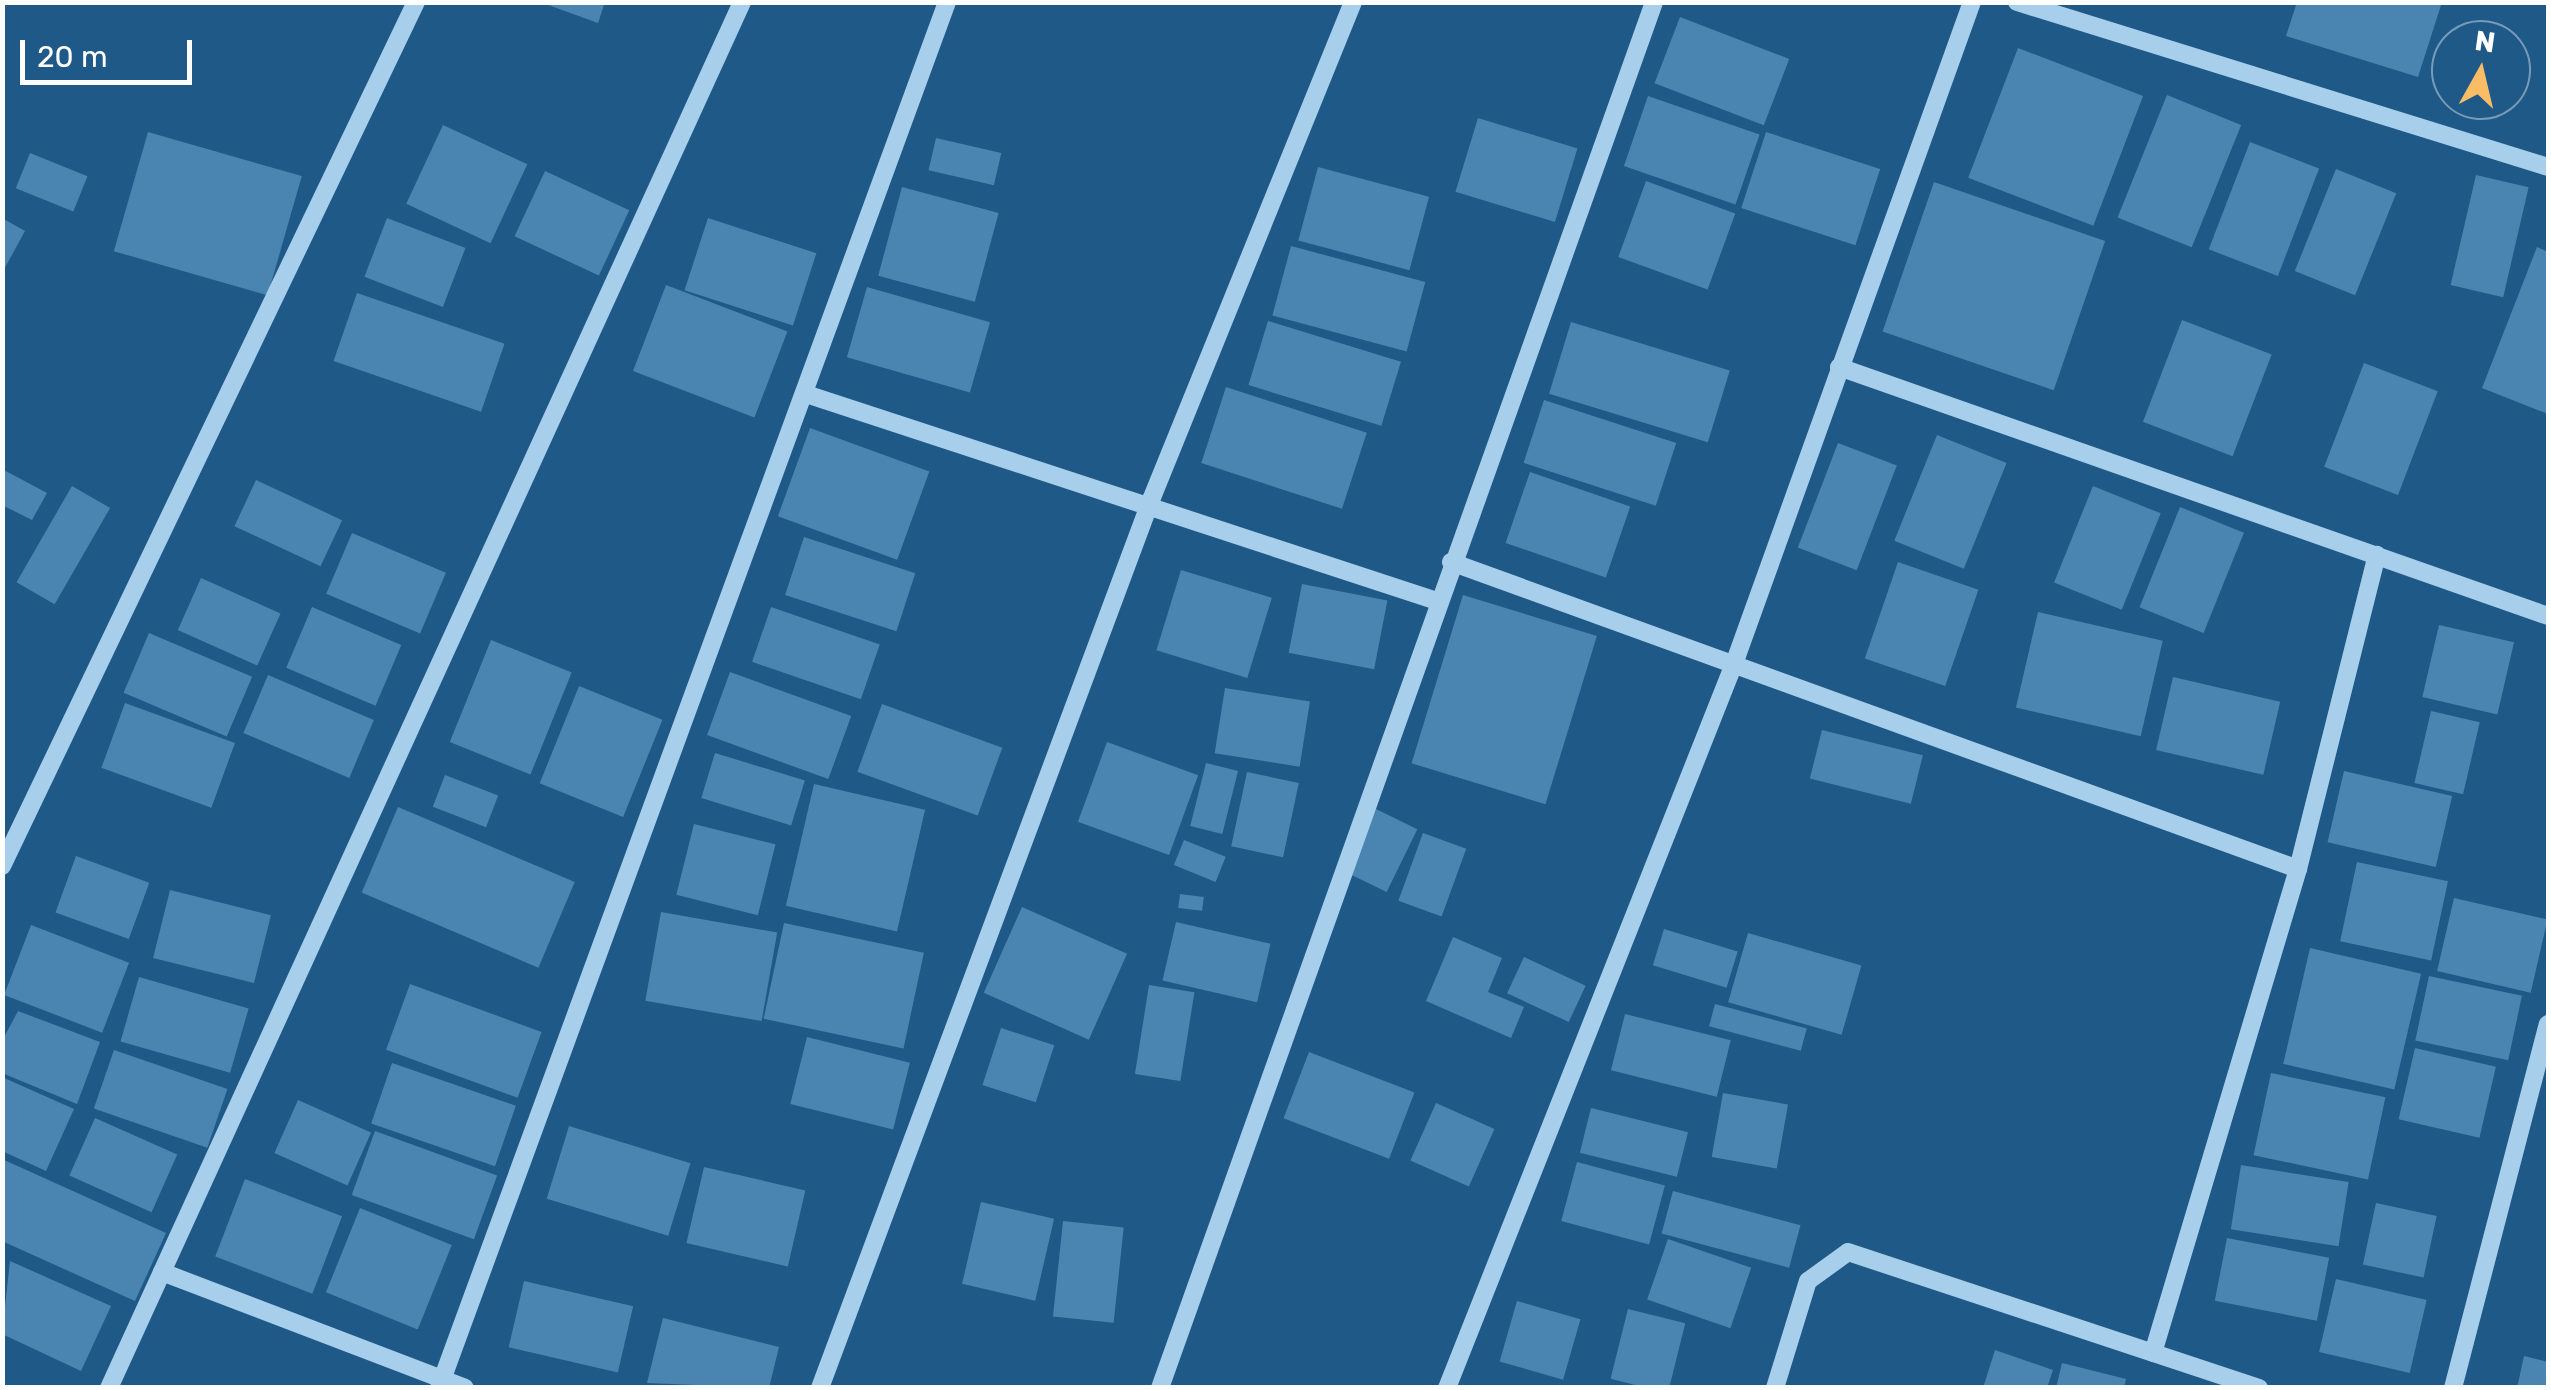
<!DOCTYPE html>
<style>
body{margin:0}
#map{position:relative;width:2551px;height:1390px;overflow:hidden;background:#1e5988;font-family:Rubik,sans-serif}
div>[style]{position:absolute}
.building>*{inset:0;background:#4a85b2;transform-origin:0 0}
.minor>*{height:18px;margin:-9px;padding:0 9px;transform-origin:9px;border-radius:9px;background:#a7ceeb}
span{translate:-50% -50%;white-space:nowrap;text-align:center;line-height:1.15;-webkit-text-stroke:8px #1e5988;paint-order:stroke}
.frame{position:absolute;inset:0;border:5px solid #fff;pointer-events:none}
.north{position:absolute;left:2431px;top:20px;width:100px;height:100px;box-sizing:border-box;background:#1e5988;border:2px solid #789bb8;border-radius:50%;rotate:8deg;font-size:28px;font-weight:700;line-height:40px;text-align:center;color:#fff}
.north::after{content:'';display:block;margin:auto;width:35px;height:45px;background:#fabd66;clip-path:polygon(50% 0,100% 100%,50% 72%,0 100%)}
.scale{position:absolute;left:20px;top:40px;width:172px;height:45px;box-sizing:border-box;border:5px solid #fff;border-top:0;padding-left:12px;font-size:30px;line-height:35px;white-space:nowrap;color:#fff;-webkit-text-stroke:8px #1e5988;paint-order:stroke}
</style>
<div id="map">
<div class="building">
<i style="clip-path:polygon(540px 2px,605px 2px,598px 23px)"></i>
<i style="clip-path:polygon(2297px 2px,2442px 2px,2418px 77px,2286px 36px)"></i>
<i style="left:1680px;top:17px;width:117px;height:71px;rotate:21deg"></i>
<i style="left:2018px;top:48px;width:134px;height:139px;rotate:21deg"></i>
<i style="left:2167px;top:95px;width:80px;height:132px;rotate:22deg"></i>
<i style="left:1648px;top:96px;width:118px;height:74px;rotate:19deg"></i>
<i style="left:1478px;top:118px;width:104px;height:77px;rotate:17deg"></i>
<i style="left:443px;top:125px;width:93px;height:87px;rotate:25deg"></i>
<i style="left:148px;top:132px;width:160px;height:124px;rotate:16deg"></i>
<i style="left:1766px;top:132px;width:120px;height:80px;rotate:18deg"></i>
<i style="left:936px;top:138px;width:67px;height:33px;rotate:13deg"></i>
<i style="left:2250px;top:142px;width:74px;height:115px;rotate:21deg"></i>
<i style="left:30px;top:153px;width:62px;height:38px;rotate:22deg"></i>
<i style="left:1318px;top:167px;width:115px;height:76px;rotate:15deg"></i>
<i style="left:2336px;top:169px;width:65px;height:110px;rotate:22deg"></i>
<i style="left:545px;top:171px;width:93px;height:72px;rotate:25deg"></i>
<i style="left:2476px;top:175px;width:54px;height:113px;rotate:13deg"></i>
<i style="left:1646px;top:181px;width:95px;height:81px;rotate:20deg"></i>
<i style="left:1934px;top:182px;width:181px;height:158px;rotate:19deg"></i>
<i style="left:902px;top:187px;width:100px;height:92px;rotate:15deg"></i>
<i style="clip-path:polygon(2px 218px,25px 231px,2px 273px)"></i>
<i style="left:387px;top:218px;width:84px;height:63px;rotate:21deg"></i>
<i style="left:708px;top:218px;width:114px;height:76px;rotate:18deg"></i>
<i style="left:1291px;top:246px;width:139px;height:72px;rotate:15deg"></i>
<i style="clip-path:polygon(2537px 247px,2548px 252px,2548px 414px,2482px 388px)"></i>
<i style="left:666px;top:285px;width:130px;height:92px;rotate:21deg"></i>
<i style="left:867px;top:287px;width:128px;height:73px;rotate:16deg"></i>
<i style="left:357px;top:293px;width:156px;height:72px;rotate:19deg"></i>
<i style="left:2182px;top:320px;width:96px;height:109px;rotate:21deg"></i>
<i style="left:1268px;top:321px;width:139px;height:67px;rotate:17deg"></i>
<i style="left:1571px;top:322px;width:166px;height:75px;rotate:17deg"></i>
<i style="left:2364px;top:363px;width:79px;height:111px;rotate:21deg"></i>
<i style="left:1226px;top:387px;width:148px;height:80px;rotate:18deg"></i>
<i style="left:1544px;top:400px;width:139px;height:66px;rotate:18deg"></i>
<i style="left:810px;top:428px;width:127px;height:94px;rotate:20deg"></i>
<i style="left:1937px;top:435px;width:75px;height:114px;rotate:22deg"></i>
<i style="left:1838px;top:443px;width:63px;height:112px;rotate:21deg"></i>
<i style="clip-path:polygon(2px 469px,47px 493px,32px 520px,2px 505px)"></i>
<i style="left:1530px;top:472px;width:106px;height:75px;rotate:19deg"></i>
<i style="left:256px;top:480px;width:95px;height:51px;rotate:25deg"></i>
<i style="left:72px;top:486px;width:44px;height:111px;rotate:30deg"></i>
<i style="left:2093px;top:486px;width:73px;height:104px;rotate:22deg"></i>
<i style="left:2180px;top:507px;width:69px;height:108px;rotate:22deg"></i>
<i style="left:352px;top:533px;width:102px;height:66px;rotate:23deg"></i>
<i style="left:804px;top:537px;width:117px;height:61px;rotate:18deg"></i>
<i style="left:1898px;top:562px;width:85px;height:102px;rotate:19deg"></i>
<i style="left:1181px;top:570px;width:95px;height:84px;rotate:17deg"></i>
<i style="left:201px;top:578px;width:87px;height:57px;rotate:24deg"></i>
<i style="left:1302px;top:584px;width:87px;height:70px;rotate:11deg"></i>
<i style="left:1463px;top:595px;width:140px;height:176px;rotate:17deg"></i>
<i style="left:312px;top:607px;width:97px;height:66px;rotate:23deg"></i>
<i style="left:771px;top:607px;width:115px;height:58px;rotate:19deg"></i>
<i style="left:2038px;top:612px;width:128px;height:98px;rotate:13deg"></i>
<i style="left:2439px;top:625px;width:77px;height:74px;rotate:13deg"></i>
<i style="left:149px;top:633px;width:112px;height:65px;rotate:23deg"></i>
<i style="left:491px;top:640px;width:87px;height:110px;rotate:22deg"></i>
<i style="left:730px;top:672px;width:129px;height:67px;rotate:20deg"></i>
<i style="left:268px;top:675px;width:115px;height:63px;rotate:23deg"></i>
<i style="left:2173px;top:677px;width:110px;height:75px;rotate:13deg"></i>
<i style="left:579px;top:686px;width:90px;height:105px;rotate:22deg"></i>
<i style="left:1225px;top:688px;width:86px;height:66px;rotate:9deg"></i>
<i style="left:125px;top:703px;width:117px;height:69px;rotate:20deg"></i>
<i style="left:882px;top:704px;width:128px;height:72px;rotate:20deg"></i>
<i style="left:2431px;top:711px;width:50px;height:74px;rotate:13deg"></i>
<i style="left:1822px;top:730px;width:104px;height:50px;rotate:14deg"></i>
<i style="left:1107px;top:742px;width:97px;height:85px;rotate:20deg"></i>
<i style="left:715px;top:753px;width:94px;height:47px;rotate:17deg"></i>
<i style="left:1206px;top:763px;width:33px;height:65px;rotate:14deg"></i>
<i style="left:2344px;top:771px;width:111px;height:73px;rotate:13deg"></i>
<i style="left:1247px;top:772px;width:53px;height:76px;rotate:12deg"></i>
<i style="left:445px;top:775px;width:57px;height:34px;rotate:21deg"></i>
<i style="left:814px;top:784px;width:114px;height:125px;rotate:13deg"></i>
<i style="left:398px;top:807px;width:192px;height:93px;rotate:23deg"></i>
<i style="left:1376px;top:809px;width:46px;height:70px;rotate:26deg"></i>
<i style="left:694px;top:824px;width:84px;height:73px;rotate:14deg"></i>
<i style="left:1423px;top:833px;width:46px;height:72px;rotate:20deg"></i>
<i style="left:1184px;top:840px;width:45px;height:27px;rotate:22deg"></i>
<i style="left:76px;top:856px;width:78px;height:60px;rotate:20deg"></i>
<i style="left:2357px;top:862px;width:93px;height:81px;rotate:12deg"></i>
<i style="left:170px;top:890px;width:104px;height:70px;rotate:14deg"></i>
<i style="left:1180px;top:894px;width:24px;height:14px;rotate:7deg"></i>
<i style="left:2454px;top:898px;width:96px;height:75px;rotate:13deg"></i>
<i style="left:1022px;top:907px;width:115px;height:94px;rotate:24deg"></i>
<i style="left:661px;top:912px;width:118px;height:90px;rotate:10deg"></i>
<i style="left:1176px;top:922px;width:97px;height:60px;rotate:13deg"></i>
<i style="left:784px;top:923px;width:143px;height:98px;rotate:12deg"></i>
<i style="left:31px;top:925px;width:105px;height:75px;rotate:21deg"></i>
<i style="left:1664px;top:929px;width:77px;height:38px;rotate:17deg"></i>
<i style="left:1748px;top:933px;width:118px;height:72px;rotate:16deg"></i>
<i style="clip-path:polygon(1453px 937px,1502px 958px,1488px 992px,1524px 1007px,1511px 1038px,1426px 1001px)"></i>
<i style="left:2310px;top:948px;width:114px;height:119px;rotate:13deg"></i>
<i style="left:1524px;top:957px;width:68px;height:40px;rotate:25deg"></i>
<i style="left:2429px;top:976px;width:95px;height:66px;rotate:12deg"></i>
<i style="left:139px;top:977px;width:114px;height:67px;rotate:16deg"></i>
<i style="left:410px;top:984px;width:140px;height:70px;rotate:20deg"></i>
<i style="left:1149px;top:985px;width:46px;height:90px;rotate:9deg"></i>
<i style="left:1715px;top:1004px;width:95px;height:23px;rotate:15deg"></i>
<i style="clip-path:polygon(18px 1011px,100px 1042px,77px 1104px,2px 1073px,2px 1041px)"></i>
<i style="left:1625px;top:1014px;width:109px;height:58px;rotate:14deg"></i>
<i style="left:1001px;top:1028px;width:56px;height:60px;rotate:18deg"></i>
<i style="left:807px;top:1037px;width:106px;height:69px;rotate:14deg"></i>
<i style="left:2415px;top:1048px;width:83px;height:73px;rotate:13deg"></i>
<i style="left:114px;top:1050px;width:120px;height:62px;rotate:19deg"></i>
<i style="left:1309px;top:1052px;width:113px;height:71px;rotate:21deg"></i>
<i style="left:392px;top:1063px;width:131px;height:64px;rotate:19deg"></i>
<i style="left:2271px;top:1073px;width:117px;height:84px;rotate:12deg"></i>
<i style="clip-path:polygon(2px 1077px,74px 1109px,46px 1171px,2px 1151px)"></i>
<i style="left:1723px;top:1093px;width:66px;height:65px;rotate:10deg"></i>
<i style="left:298px;top:1100px;width:80px;height:58px;rotate:24deg"></i>
<i style="left:1436px;top:1103px;width:64px;height:63px;rotate:24deg"></i>
<i style="left:1591px;top:1108px;width:100px;height:46px;rotate:14deg"></i>
<i style="left:95px;top:1118px;width:90px;height:63px;rotate:24deg"></i>
<i style="left:569px;top:1126px;width:127px;height:76px;rotate:17deg"></i>
<i style="left:375px;top:1131px;width:130px;height:68px;rotate:20deg"></i>
<i style="clip-path:polygon(2px 1159px,166px 1233px,135px 1301px,2px 1241px)"></i>
<i style="left:1577px;top:1162px;width:91px;height:61px;rotate:15deg"></i>
<i style="left:2241px;top:1165px;width:109px;height:65px;rotate:9deg"></i>
<i style="left:704px;top:1167px;width:104px;height:78px;rotate:13deg"></i>
<i style="left:245px;top:1179px;width:104px;height:83px;rotate:21deg"></i>
<i style="left:1673px;top:1191px;width:132px;height:44px;rotate:15deg"></i>
<i style="left:981px;top:1202px;width:75px;height:84px;rotate:13deg"></i>
<i style="left:2376px;top:1203px;width:62px;height:63px;rotate:12deg"></i>
<i style="left:360px;top:1208px;width:99px;height:91px;rotate:22deg"></i>
<i style="left:1063px;top:1221px;width:61px;height:96px;rotate:6deg"></i>
<i style="left:2227px;top:1238px;width:104px;height:64px;rotate:11deg"></i>
<i style="left:1668px;top:1239px;width:88px;height:64px;rotate:19deg"></i>
<i style="clip-path:polygon(10px 1261px,111px 1306px,81px 1371px,2px 1334px)"></i>
<i style="left:2336px;top:1279px;width:93px;height:75px;rotate:13deg"></i>
<i style="left:524px;top:1281px;width:112px;height:68px;rotate:13deg"></i>
<i style="left:1517px;top:1301px;width:66px;height:63px;rotate:16deg"></i>
<i style="left:1628px;top:1309px;width:59px;height:72px;rotate:14deg"></i>
<i style="clip-path:polygon(663px 1318px,779px 1347px,769px 1388px,647px 1383px)"></i>
<i style="clip-path:polygon(1995px 1350px,2053px 1370px,2047px 1388px,1983px 1388px)"></i>
<i style="clip-path:polygon(2524px 1356px,2548px 1362px,2548px 1388px,2517px 1388px)"></i>
<i style="clip-path:polygon(2062px 1363px,2126px 1379px,2124px 1388px,2056px 1388px)"></i>
</div>
<div class="minor">
<i style="left:2017px;top:2px;width:556px;rotate:17.26deg"></i>
<i style="left:1839px;top:367px;width:751px;rotate:19.35deg"></i>
<i style="left:806px;top:394px;width:664px;rotate:18.16deg"></i>
<i style="left:1451px;top:562px;width:901px;rotate:19.92deg"></i>
<i style="left:2px;top:866px;width:958px;rotate:-64.4deg"></i>
<i style="left:162px;top:1272px;width:324px;rotate:20.9deg"></i>
<i style="left:2153px;top:1353px;width:505px;rotate:-73.32deg"></i>
<i style="left:2298px;top:869px;width:324px;rotate:-75.9deg"></i>
<i style="left:109px;top:1388px;width:1524px;rotate:-65.45deg"></i>
<i style="left:439px;top:1388px;width:1476px;rotate:-69.87deg"></i>
<i style="left:820px;top:1388px;width:948px;rotate:-69.56deg"></i>
<i style="left:1151px;top:500px;width:537px;rotate:-67.92deg"></i>
<i style="left:1160px;top:1388px;width:1471px;rotate:-70.38deg"></i>
<i style="left:1447px;top:1388px;width:779px;rotate:-68.38deg"></i>
<i style="left:1734px;top:664px;width:703px;rotate:-70.23deg"></i>
<i style="left:1775px;top:1388px;width:112px;rotate:-72.9deg"></i>
<i style="left:1808px;top:1281px;width:49px;rotate:-35.9deg"></i>
<i style="left:1848px;top:1252px;width:433px;rotate:18.3deg"></i>
<i style="left:2453px;top:1388px;width:376px;rotate:-75.4deg"></i>
</div>
<div class="frame"></div>
<div class="north">N</div>
<div class="scale">20 m</div>
</div>
